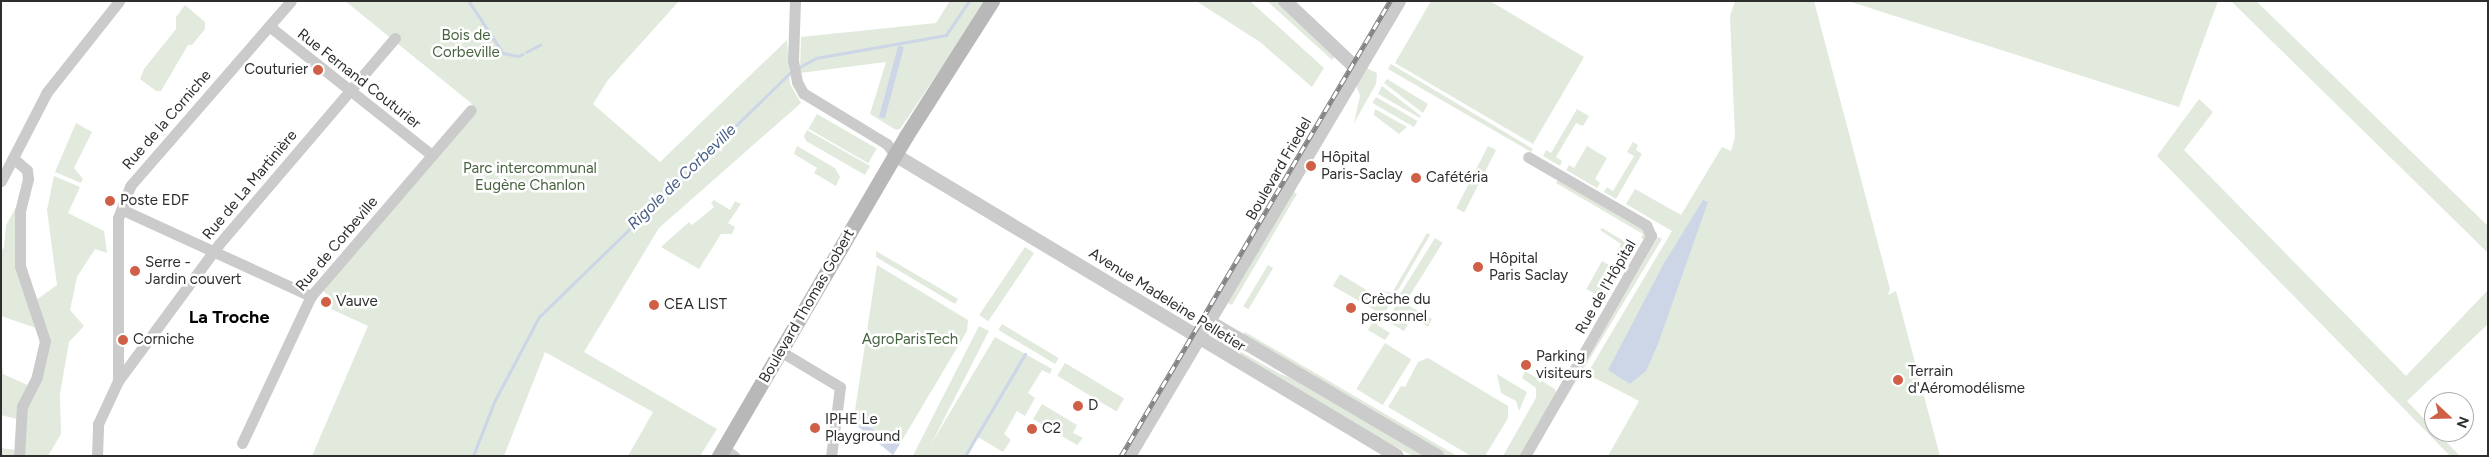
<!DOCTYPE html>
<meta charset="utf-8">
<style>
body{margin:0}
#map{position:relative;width:2489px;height:457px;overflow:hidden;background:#fff;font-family:Figtree,sans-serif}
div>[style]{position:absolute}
.green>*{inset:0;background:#e1eadd;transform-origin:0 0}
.water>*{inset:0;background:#ccd6e7;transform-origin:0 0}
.stream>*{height:2.5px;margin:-1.25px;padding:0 1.25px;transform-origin:1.25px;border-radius:1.25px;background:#ccd6e7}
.minor>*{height:11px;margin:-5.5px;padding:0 5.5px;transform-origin:5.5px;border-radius:5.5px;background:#cbcbcb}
.tertiary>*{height:14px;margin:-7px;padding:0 7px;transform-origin:7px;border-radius:7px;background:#cbcbcb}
.secondary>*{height:15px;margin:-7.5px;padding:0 7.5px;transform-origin:7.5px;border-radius:7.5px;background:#b8b8b8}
.rail>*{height:4.5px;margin-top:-2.25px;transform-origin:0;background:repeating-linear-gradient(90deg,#fff 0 8px,#838383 0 16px);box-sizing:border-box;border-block:1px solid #838383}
.dots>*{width:14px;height:14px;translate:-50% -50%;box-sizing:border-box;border:2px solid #fff;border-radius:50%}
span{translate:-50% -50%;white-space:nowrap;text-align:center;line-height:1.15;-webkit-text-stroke:5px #fff;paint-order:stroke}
.park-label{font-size:15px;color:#486441}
.poi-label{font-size:15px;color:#2e2e2e}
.right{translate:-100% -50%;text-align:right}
.left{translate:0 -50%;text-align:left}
.street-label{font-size:15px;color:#2e2e2e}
.water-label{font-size:16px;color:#465d86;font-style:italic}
.quarter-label{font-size:18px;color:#000;font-weight:700}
.frame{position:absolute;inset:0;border:2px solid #2e2e2e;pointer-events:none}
.north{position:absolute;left:2424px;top:392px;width:50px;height:50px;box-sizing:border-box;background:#fff;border:1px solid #ababab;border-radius:50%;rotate:111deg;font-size:14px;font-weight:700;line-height:20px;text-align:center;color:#2e2e2e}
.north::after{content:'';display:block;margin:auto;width:18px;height:22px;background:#cf5f46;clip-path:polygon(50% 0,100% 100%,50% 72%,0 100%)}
</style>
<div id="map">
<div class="green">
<i style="clip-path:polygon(345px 1px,679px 1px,608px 80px,593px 104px,660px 162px,787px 40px,790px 84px,801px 103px,659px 228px,584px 352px,717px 429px,700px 456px,628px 456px,653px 412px,545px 352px,504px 456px,312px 456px,368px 326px,331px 309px,333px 303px,331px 297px,323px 291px,475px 110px,471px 103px)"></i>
<i style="clip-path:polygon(950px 1px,987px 1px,900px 129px,896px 130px,870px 114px,886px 62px,800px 73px,801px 37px,936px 23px)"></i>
<i style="clip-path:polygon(1196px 1px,1250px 1px,1324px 68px,1312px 87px,1260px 42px)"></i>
<i style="clip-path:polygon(1267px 1px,1277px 1px,1337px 54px,1332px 60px)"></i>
<i style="clip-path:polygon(1431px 1px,1490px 1px,1584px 57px,1533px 144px,1395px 63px)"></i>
<i style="clip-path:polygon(1735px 1px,1814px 1px,1890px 289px,1888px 295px,1896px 291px,1940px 456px,1608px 456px,1639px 401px,1587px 374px,1672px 231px,1626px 204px,1635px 189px,1681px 215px,1722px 147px,1731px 151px,1735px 137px,1730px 16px)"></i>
<i style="clip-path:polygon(1848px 1px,2218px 1px,2179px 107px)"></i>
<i style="clip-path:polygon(2231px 1px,2256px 1px,2488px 226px,2488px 253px)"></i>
<i style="clip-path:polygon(185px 5px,205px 22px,205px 29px,192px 45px,188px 45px,161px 91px,156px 91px,140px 79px,144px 69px,176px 29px,176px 17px)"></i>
<i style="clip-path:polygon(1391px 64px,1533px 149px,1531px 152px,1388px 69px)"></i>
<i style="clip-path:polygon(1364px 67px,1377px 73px,1376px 84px,1354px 123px,1360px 96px,1355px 82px)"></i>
<i style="clip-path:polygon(1387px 79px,1428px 104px,1423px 113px,1384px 83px)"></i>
<i style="clip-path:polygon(1382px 86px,1421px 116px,1420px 118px,1378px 94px)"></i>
<i style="left:1376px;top:97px;width:48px;height:7px;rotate:30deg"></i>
<i style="clip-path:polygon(2199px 99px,2213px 112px,2184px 150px,2406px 376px,2488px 290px,2488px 324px,2407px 401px,2460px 456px,2450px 456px,2157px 156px)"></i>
<i style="clip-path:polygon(1375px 109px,1407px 127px,1399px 134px,1374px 115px)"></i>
<i style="clip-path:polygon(1577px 109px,1589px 116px,1583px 126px,1576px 123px,1556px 157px,1562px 161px,1560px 166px,1543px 156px,1546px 150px,1551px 153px)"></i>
<i style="left:817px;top:114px;width:69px;height:17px;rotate:30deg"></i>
<i style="clip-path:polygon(76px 123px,92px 132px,74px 168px,83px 179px,81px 183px,55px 172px)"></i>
<i style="clip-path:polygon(807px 130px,870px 166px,865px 175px,806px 141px,804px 136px)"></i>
<i style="clip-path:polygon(1633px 142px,1638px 145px,1636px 150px,1642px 154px,1616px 199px,1604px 192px,1607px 187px,1613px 191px,1634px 156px,1627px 152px)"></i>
<i style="clip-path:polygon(797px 146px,835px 168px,840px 177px,836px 186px,814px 173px,817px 168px,794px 154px)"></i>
<i style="left:1488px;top:146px;width:9px;height:70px;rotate:27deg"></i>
<i style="clip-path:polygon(1587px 146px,1607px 158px,1595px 179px,1600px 183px,1597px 188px,1566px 170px,1569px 165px,1574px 168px)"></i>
<i style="clip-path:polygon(54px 176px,80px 187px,68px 213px,104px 231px,107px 253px,95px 249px,77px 277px,70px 310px,84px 326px,69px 342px,60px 394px,61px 434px,48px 456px,1px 456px,1px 448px,16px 450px,17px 419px,1px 415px,1px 355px,3px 374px,32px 387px,42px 330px,1px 316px,1px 250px,4px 248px,6px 225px,18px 204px,16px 248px,32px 303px,57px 285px,47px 210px)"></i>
<i style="clip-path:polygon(1558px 179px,1645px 230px,1645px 240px,1641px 238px,1643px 234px,1556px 183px)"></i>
<i style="clip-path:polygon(1291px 190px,1297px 194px,1232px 305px,1228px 303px)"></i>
<i style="clip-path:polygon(714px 200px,730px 210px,735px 201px,741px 204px,728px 223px,735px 227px,732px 234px,721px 234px,699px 269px,661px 247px,689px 222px,692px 225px,714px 207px,711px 203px)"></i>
<i style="clip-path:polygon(1602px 228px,1634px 247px,1626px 261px,1615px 255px,1621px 244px,1600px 230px)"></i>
<i style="clip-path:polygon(1427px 233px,1430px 235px,1394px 297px,1383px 291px,1392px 293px)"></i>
<i style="clip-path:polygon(1658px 237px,1662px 239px,1543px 436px)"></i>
<i style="left:1435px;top:238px;width:9px;height:68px;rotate:32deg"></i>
<i style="left:1025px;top:247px;width:11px;height:82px;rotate:34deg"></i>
<i style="clip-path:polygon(876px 251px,958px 299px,955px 304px,876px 257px)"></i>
<i style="left:1602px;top:261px;width:21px;height:32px;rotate:29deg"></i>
<i style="clip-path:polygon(877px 265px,968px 320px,967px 331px,900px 444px,854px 417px)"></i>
<i style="left:1268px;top:265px;width:6px;height:48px;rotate:31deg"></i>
<i style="clip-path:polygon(1340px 274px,1390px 304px,1377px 325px,1390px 333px,1385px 340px,1368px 330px,1378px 312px,1333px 286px)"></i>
<i style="clip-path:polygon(1399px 300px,1432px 319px,1428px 327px,1412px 317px,1404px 331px,1387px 321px)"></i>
<i style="left:1002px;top:324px;width:66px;height:7px;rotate:31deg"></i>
<i style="left:979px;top:326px;width:11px;height:151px;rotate:27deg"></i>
<i style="clip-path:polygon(1245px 332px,1457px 456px,1444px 456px,1242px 336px)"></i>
<i style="clip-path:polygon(995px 337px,1052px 369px,1050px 374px,1042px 370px,1028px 393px,1035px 398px,1025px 416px,1017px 411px,1004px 434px,1011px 440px,1003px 452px,978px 437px,968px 456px,924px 456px)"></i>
<i style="clip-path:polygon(1222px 341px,1280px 374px,1301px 381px,1427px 456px,1413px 456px,1340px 417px,1220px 343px)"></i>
<i style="left:1385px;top:343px;width:31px;height:54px;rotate:32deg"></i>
<i style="clip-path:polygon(1428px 358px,1508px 406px,1508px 418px,1485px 456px,1471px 456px,1388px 407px,1401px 386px,1405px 387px,1418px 362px)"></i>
<i style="left:1065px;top:363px;width:69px;height:15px;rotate:31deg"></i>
<i style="clip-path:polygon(1525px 371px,1555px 389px,1556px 393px,1520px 456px,1503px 456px,1536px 398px,1536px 388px,1522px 378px)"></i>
<i style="clip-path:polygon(1497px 374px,1527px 392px,1519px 411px,1516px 401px,1501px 393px)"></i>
<i style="clip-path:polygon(1042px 404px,1077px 425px,1073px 433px,1083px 438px,1077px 445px,1033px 419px)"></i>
</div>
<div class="water">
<i style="left:904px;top:47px;width:74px;height:6px;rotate:105deg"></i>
<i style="clip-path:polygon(1703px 200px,1708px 202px,1658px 344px,1646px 371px,1630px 384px,1608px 370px,1663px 265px)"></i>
<i style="clip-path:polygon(863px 423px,900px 444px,893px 455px,861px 429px)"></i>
</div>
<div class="stream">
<i style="left:469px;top:1px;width:62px;rotate:56.8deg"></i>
<i style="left:503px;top:53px;width:15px;rotate:11deg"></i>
<i style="left:518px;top:56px;width:5px;rotate:-22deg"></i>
<i style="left:526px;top:52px;width:16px;rotate:-27deg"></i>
<i style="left:798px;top:68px;width:21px;rotate:-29deg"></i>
<i style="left:816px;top:58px;width:132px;rotate:-10deg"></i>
<i style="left:946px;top:35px;width:41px;rotate:-55.9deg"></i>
<i style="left:845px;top:417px;width:21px;rotate:31deg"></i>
<i style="left:473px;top:456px;width:60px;rotate:-68.6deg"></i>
<i style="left:495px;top:400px;width:94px;rotate:-62.1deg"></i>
<i style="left:539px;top:317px;width:351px;rotate:-44.2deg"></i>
<i style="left:965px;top:456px;width:118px;rotate:-59.5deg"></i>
</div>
<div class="minor">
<i style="left:795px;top:1px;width:60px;rotate:91.9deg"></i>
<i style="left:793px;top:61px;width:21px;rotate:79deg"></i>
<i style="left:797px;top:82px;width:13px;rotate:61deg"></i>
<i style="left:803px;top:93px;width:98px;rotate:31.3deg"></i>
<i style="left:887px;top:144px;width:14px;rotate:54deg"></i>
<i style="left:269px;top:26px;width:208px;rotate:38.4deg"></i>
<i style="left:13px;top:158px;width:18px;rotate:41deg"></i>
<i style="left:27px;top:170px;width:9px;rotate:84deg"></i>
<i style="left:28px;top:179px;width:33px;rotate:104deg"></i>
<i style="left:20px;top:211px;width:55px;rotate:90deg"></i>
<i style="left:20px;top:266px;width:79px;rotate:71.6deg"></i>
<i style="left:45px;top:341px;width:37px;rotate:103deg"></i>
<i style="left:37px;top:377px;width:33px;rotate:117deg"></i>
<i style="left:22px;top:406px;width:50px;rotate:93.4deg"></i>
<i style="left:1px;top:181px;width:100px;rotate:-62.7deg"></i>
<i style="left:47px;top:92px;width:116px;rotate:-51.6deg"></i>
<i style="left:123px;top:210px;width:207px;rotate:24.6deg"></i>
<i style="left:780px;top:351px;width:70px;rotate:31deg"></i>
<i style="left:840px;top:387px;width:70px;rotate:97.4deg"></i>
<i style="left:118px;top:381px;width:163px;rotate:-90deg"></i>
<i style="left:118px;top:218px;width:34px;rotate:-69deg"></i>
<i style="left:130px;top:186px;width:245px;rotate:-49deg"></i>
<i style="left:242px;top:443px;width:162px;rotate:-64.9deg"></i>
<i style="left:311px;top:296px;width:245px;rotate:-49.3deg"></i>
<i style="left:723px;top:448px;width:14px;rotate:36deg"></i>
<i style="left:97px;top:456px;width:32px;rotate:-88deg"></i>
<i style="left:98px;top:424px;width:47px;rotate:-65.1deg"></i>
<i style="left:118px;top:381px;width:170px;rotate:-53.6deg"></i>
<i style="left:219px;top:244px;width:271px;rotate:-49.5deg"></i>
<i style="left:1525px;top:456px;width:254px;rotate:-60.2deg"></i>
<i style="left:1651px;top:236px;width:12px;rotate:-114deg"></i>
<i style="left:1646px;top:225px;width:136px;rotate:-150deg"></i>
</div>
<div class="tertiary">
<i style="left:1285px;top:1px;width:100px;rotate:43.4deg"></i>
<i style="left:895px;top:155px;width:585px;rotate:30.95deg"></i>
<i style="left:1208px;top:321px;width:266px;rotate:30.5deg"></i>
<i style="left:1129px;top:456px;width:529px;rotate:-59.31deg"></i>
</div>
<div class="secondary">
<i style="left:719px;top:456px;width:371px;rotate:-59.7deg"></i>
<i style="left:906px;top:136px;width:160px;rotate:-57.5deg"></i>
</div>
<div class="rail">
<i style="left:1121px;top:456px;width:529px;rotate:-59.41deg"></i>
</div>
<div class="dots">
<i style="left:318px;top:70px;background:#cf5f46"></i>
<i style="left:1311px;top:166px;background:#cf5f46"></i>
<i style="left:1416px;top:178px;background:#cf5f46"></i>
<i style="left:110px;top:201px;background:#cf5f46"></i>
<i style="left:1478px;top:267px;background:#cf5f46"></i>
<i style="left:135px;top:271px;background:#cf5f46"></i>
<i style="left:326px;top:302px;background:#cf5f46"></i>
<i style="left:654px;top:305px;background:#cf5f46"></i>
<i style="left:1351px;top:308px;background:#cf5f46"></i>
<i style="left:123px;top:340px;background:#cf5f46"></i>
<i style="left:1526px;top:365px;background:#cf5f46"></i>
<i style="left:1898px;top:380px;background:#cf5f46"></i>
<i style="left:1078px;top:406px;background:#cf5f46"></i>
<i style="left:815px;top:428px;background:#cf5f46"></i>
<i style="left:1032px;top:429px;background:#cf5f46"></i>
</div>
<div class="park-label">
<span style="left:466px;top:44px">Bois de<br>Corbeville</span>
<span style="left:530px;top:177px">Parc intercommunal<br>Eugène Chanlon</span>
<span style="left:910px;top:340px">AgroParisTech</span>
</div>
<div class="poi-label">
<span class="right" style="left:308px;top:70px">Couturier</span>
<span class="left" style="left:1321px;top:166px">Hôpital<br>Paris-Saclay</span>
<span class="left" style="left:1426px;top:178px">Cafétéria</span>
<span class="left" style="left:120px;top:201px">Poste EDF</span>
<span class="left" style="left:1489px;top:267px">Hôpital<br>Paris Saclay</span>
<span class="left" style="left:145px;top:271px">Serre -<br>Jardin couvert</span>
<span class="left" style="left:1361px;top:308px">Crèche du<br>personnel</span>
<span class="left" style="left:336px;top:302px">Vauve</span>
<span class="left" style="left:664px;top:305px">CEA LIST</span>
<span class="left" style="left:133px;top:340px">Corniche</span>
<span class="left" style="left:1536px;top:365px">Parking<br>visiteurs</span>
<span class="left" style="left:1908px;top:380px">Terrain<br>d'Aéromodélisme</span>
<span class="left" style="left:1088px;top:406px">D</span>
<span class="left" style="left:825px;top:428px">IPHE Le<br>Playground</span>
<span class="left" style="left:1042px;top:429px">C2</span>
</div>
<div class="street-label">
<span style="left:359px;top:79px;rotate:38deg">Rue Fernand Couturier</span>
<span style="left:167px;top:120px;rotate:-49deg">Rue de la Corniche</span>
<span style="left:1279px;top:169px;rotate:-60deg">Boulevard Friedel</span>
<span style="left:250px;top:185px;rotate:-50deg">Rue de La Martinière</span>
<span style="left:337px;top:244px;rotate:-50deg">Rue de Corbeville</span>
<span style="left:1606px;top:287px;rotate:-60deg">Rue de l'Hôpital</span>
<span style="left:1167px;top:300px;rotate:32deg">Avenue Madeleine Pelletier</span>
<span style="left:807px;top:306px;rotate:-60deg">Boulevard Thomas Gobert</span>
</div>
<div class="water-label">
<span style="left:682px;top:177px;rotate:-44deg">Rigole de Corbeville</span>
</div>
<div class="quarter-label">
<span style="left:229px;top:317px">La Troche</span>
</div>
<div class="frame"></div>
<div class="north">N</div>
</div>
